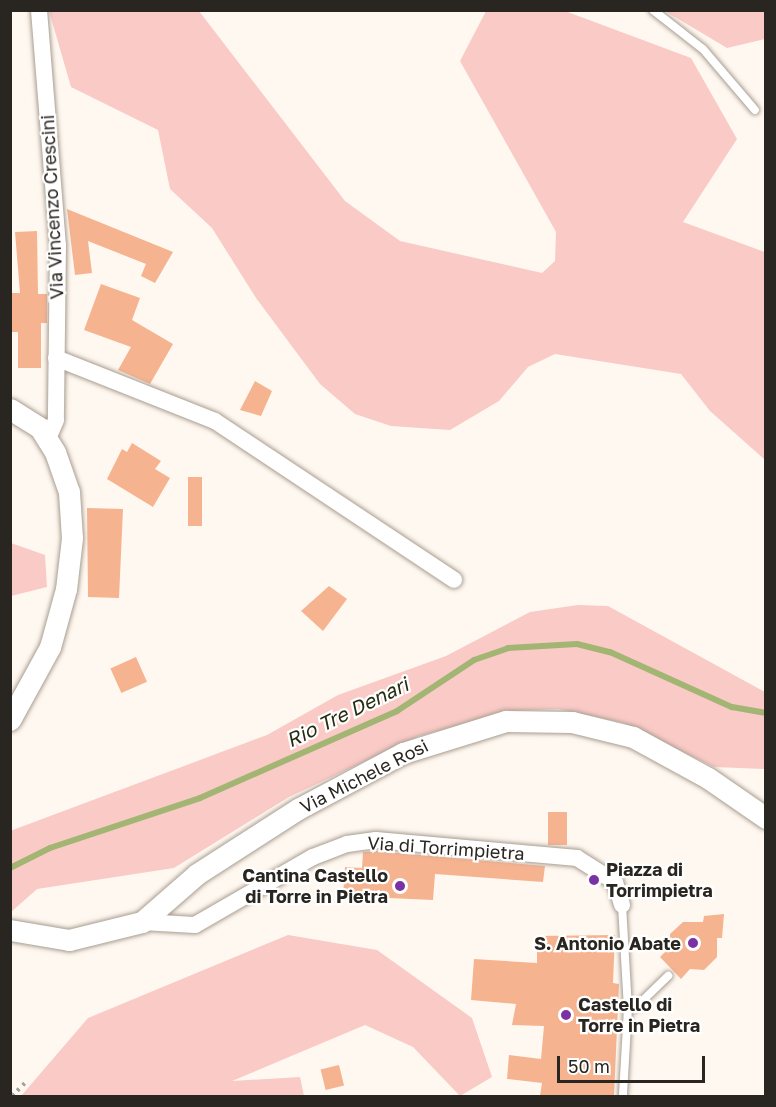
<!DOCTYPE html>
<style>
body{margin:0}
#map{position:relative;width:776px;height:1107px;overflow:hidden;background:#fff8f0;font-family:"Golos Text",sans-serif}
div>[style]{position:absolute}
.green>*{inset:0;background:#facac6}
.stream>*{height:6px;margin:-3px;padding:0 3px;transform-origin:3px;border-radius:3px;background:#a2b573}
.building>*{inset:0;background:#f6b390;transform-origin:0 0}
.path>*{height:4px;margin-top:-2px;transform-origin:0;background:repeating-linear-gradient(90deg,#a7a29b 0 3px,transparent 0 7.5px)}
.roads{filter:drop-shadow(0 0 2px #a89d91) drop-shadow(0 0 2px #a89d91)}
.service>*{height:8px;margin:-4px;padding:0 4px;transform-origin:4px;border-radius:4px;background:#fff}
.minor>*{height:16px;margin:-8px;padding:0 8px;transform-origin:8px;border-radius:8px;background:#fff}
.tertiary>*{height:21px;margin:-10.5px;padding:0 10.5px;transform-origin:10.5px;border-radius:10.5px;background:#fff}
.dots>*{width:16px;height:16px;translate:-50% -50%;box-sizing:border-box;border:3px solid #fff;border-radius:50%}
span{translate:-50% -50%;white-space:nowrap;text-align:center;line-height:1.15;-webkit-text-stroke:4.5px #fff;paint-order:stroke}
.street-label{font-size:18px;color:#292520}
.poi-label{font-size:18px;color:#292520;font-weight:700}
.left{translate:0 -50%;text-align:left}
.right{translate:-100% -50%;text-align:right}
.water-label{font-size:20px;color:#252d10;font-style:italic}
.frame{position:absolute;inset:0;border:12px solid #292520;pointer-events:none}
.scale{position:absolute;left:557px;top:1056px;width:148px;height:27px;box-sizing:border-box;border:3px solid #292520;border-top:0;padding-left:8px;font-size:18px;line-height:21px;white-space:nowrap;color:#292520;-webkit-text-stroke:4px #fff;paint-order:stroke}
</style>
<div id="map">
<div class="green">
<i style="clip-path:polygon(49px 11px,199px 11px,345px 201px,400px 241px,542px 273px,555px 261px,556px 232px,460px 61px,486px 11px,565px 11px,691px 58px,737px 139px,683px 222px,765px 252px,765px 460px,710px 411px,681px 374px,555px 354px,528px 367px,499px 401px,450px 430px,391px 426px,355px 414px,320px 384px,256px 298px,212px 228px,170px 189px,158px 130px,71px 87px)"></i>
<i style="clip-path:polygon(665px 11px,765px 11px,765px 39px,727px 48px)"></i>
<i style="clip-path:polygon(11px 543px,45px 555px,47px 587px,11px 596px)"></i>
<i style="clip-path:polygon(578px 605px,608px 606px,765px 692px,765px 769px,714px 767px,624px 723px,558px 709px,513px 711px,419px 736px,289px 797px,174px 868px,37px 889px,10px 913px,10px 831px,267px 735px,338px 695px,446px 656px,530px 612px)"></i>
<i style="clip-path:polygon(288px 935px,377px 950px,472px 1018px,492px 1077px,460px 1096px,413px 1047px,365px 1025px,232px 1081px,300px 1077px,304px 1096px,21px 1096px,88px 1018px)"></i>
</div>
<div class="stream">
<i style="left:10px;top:868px;width:45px;rotate:-26.6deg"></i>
<i style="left:50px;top:848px;width:158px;rotate:-18.4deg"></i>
<i style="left:200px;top:798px;width:215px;rotate:-23.8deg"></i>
<i style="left:397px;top:711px;width:92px;rotate:-33.5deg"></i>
<i style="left:474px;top:660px;width:36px;rotate:-19deg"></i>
<i style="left:508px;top:648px;width:69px;rotate:-3.3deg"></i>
<i style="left:577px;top:644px;width:34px;rotate:14deg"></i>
<i style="left:610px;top:652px;width:134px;rotate:24.3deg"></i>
<i style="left:732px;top:707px;width:35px;rotate:10deg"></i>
</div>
<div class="building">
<i style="clip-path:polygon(67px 209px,173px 252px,155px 283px,141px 276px,146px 264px,88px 241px,92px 273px,75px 275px)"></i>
<i style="clip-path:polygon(37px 231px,38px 294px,47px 294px,47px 323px,41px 323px,41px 368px,18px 368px,18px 332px,10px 332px,10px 293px,20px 293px,15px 232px)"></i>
<i style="clip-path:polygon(101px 284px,140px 298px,132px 320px,173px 344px,150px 384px,118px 370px,131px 347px,84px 330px)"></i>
<i style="clip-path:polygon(255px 381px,272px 391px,261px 416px,240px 410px)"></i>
<i style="clip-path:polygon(132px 443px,161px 461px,155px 469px,170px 478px,153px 507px,107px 479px,122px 449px,127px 452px)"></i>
<i style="left:188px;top:477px;width:14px;height:49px"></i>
<i style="clip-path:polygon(87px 508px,123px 509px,119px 598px,88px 597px)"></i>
<i style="clip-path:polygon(329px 586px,347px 599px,323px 631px,301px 611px)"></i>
<i style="left:136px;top:657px;width:27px;height:28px;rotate:66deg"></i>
<i style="left:548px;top:812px;width:19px;height:33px"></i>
<i style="clip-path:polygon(376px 851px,545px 866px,543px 882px,435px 874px,433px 900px,343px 896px,345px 867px,362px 868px,363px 852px)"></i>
<i style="clip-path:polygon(724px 914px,722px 938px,717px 938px,717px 957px,704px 970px,690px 969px,681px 979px,660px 957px,670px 947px,670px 934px,683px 922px,703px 922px,704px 916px)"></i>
<i style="clip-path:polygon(615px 935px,613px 983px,619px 984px,614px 1096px,540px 1096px,542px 1083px,507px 1079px,509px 1055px,541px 1059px,544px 1026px,512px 1025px,516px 1004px,471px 1000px,474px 959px,537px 963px,537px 936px)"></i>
<i style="left:339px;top:1065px;width:21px;height:19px;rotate:76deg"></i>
</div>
<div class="path">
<i style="left:12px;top:1096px;width:18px;rotate:-45deg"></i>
</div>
<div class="roads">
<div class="service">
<i style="left:653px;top:10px;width:63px;rotate:38deg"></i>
<i style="left:703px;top:49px;width:80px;rotate:49.6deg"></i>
<i style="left:622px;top:905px;width:103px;rotate:86.7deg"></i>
<i style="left:628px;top:1008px;width:88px;rotate:93.3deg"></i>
<i style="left:628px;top:1008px;width:8px;rotate:-7deg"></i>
<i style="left:636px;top:1007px;width:45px;rotate:-44.1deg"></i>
</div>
<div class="minor">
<i style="left:39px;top:10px;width:236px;rotate:85.4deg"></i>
<i style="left:58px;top:245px;width:175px;rotate:90.7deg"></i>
<i style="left:56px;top:420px;width:21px;rotate:113deg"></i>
<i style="left:56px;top:358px;width:171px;rotate:21.6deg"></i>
<i style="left:215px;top:421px;width:287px;rotate:33.6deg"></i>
<i style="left:142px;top:922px;width:53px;rotate:3.2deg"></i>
<i style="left:195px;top:925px;width:136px;rotate:-30deg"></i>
<i style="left:313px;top:857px;width:36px;rotate:-21deg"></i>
<i style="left:347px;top:844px;width:29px;rotate:-8deg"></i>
<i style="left:376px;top:840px;width:202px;rotate:5.1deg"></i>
<i style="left:577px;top:858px;width:45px;rotate:32.3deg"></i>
<i style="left:615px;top:882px;width:24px;rotate:73deg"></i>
</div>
<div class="tertiary">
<i style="left:10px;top:409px;width:36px;rotate:32deg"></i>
<i style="left:40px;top:428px;width:28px;rotate:58deg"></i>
<i style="left:55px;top:452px;width:42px;rotate:70.7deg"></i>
<i style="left:69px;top:492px;width:46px;rotate:86.3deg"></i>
<i style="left:72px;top:538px;width:51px;rotate:96.7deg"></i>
<i style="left:66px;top:589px;width:60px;rotate:105.4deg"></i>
<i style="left:50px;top:647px;width:83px;rotate:118.7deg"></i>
<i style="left:10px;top:930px;width:60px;rotate:9.6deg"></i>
<i style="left:69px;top:940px;width:75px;rotate:-13.9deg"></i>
<i style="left:142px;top:922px;width:73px;rotate:-41.1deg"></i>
<i style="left:197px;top:874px;width:120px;rotate:-32.8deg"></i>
<i style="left:298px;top:809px;width:119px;rotate:-28.1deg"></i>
<i style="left:403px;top:753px;width:108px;rotate:-17.3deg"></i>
<i style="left:506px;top:721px;width:66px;rotate:0.9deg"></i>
<i style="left:572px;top:722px;width:63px;rotate:13.8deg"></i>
<i style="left:633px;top:737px;width:85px;rotate:28.7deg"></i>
<i style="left:708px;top:778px;width:70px;rotate:34.6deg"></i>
</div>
</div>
<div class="dots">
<i style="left:594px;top:880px;background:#7a31a4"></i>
<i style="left:400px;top:886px;background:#7a31a4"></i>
<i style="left:693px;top:943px;background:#7a31a4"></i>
<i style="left:566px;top:1015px;background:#7a31a4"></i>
</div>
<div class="street-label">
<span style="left:52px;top:207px;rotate:-93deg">Via Vincenzo Crescini</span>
<span style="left:364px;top:776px;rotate:-27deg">Via Michele Rosi</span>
<span style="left:446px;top:848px;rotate:4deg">Via di Torrimpietra</span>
</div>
<div class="poi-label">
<span class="left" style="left:606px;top:880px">Piazza di<br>Torrimpietra</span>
<span class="right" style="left:388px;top:886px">Cantina Castello<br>di Torre in Pietra</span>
<span class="right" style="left:681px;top:943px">S. Antonio Abate</span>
<span class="left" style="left:578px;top:1015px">Castello di<br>Torre in Pietra</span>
</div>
<div class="water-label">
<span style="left:347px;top:712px;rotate:-26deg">Rio Tre Denari</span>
</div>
<div class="frame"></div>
<div class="scale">50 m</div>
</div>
